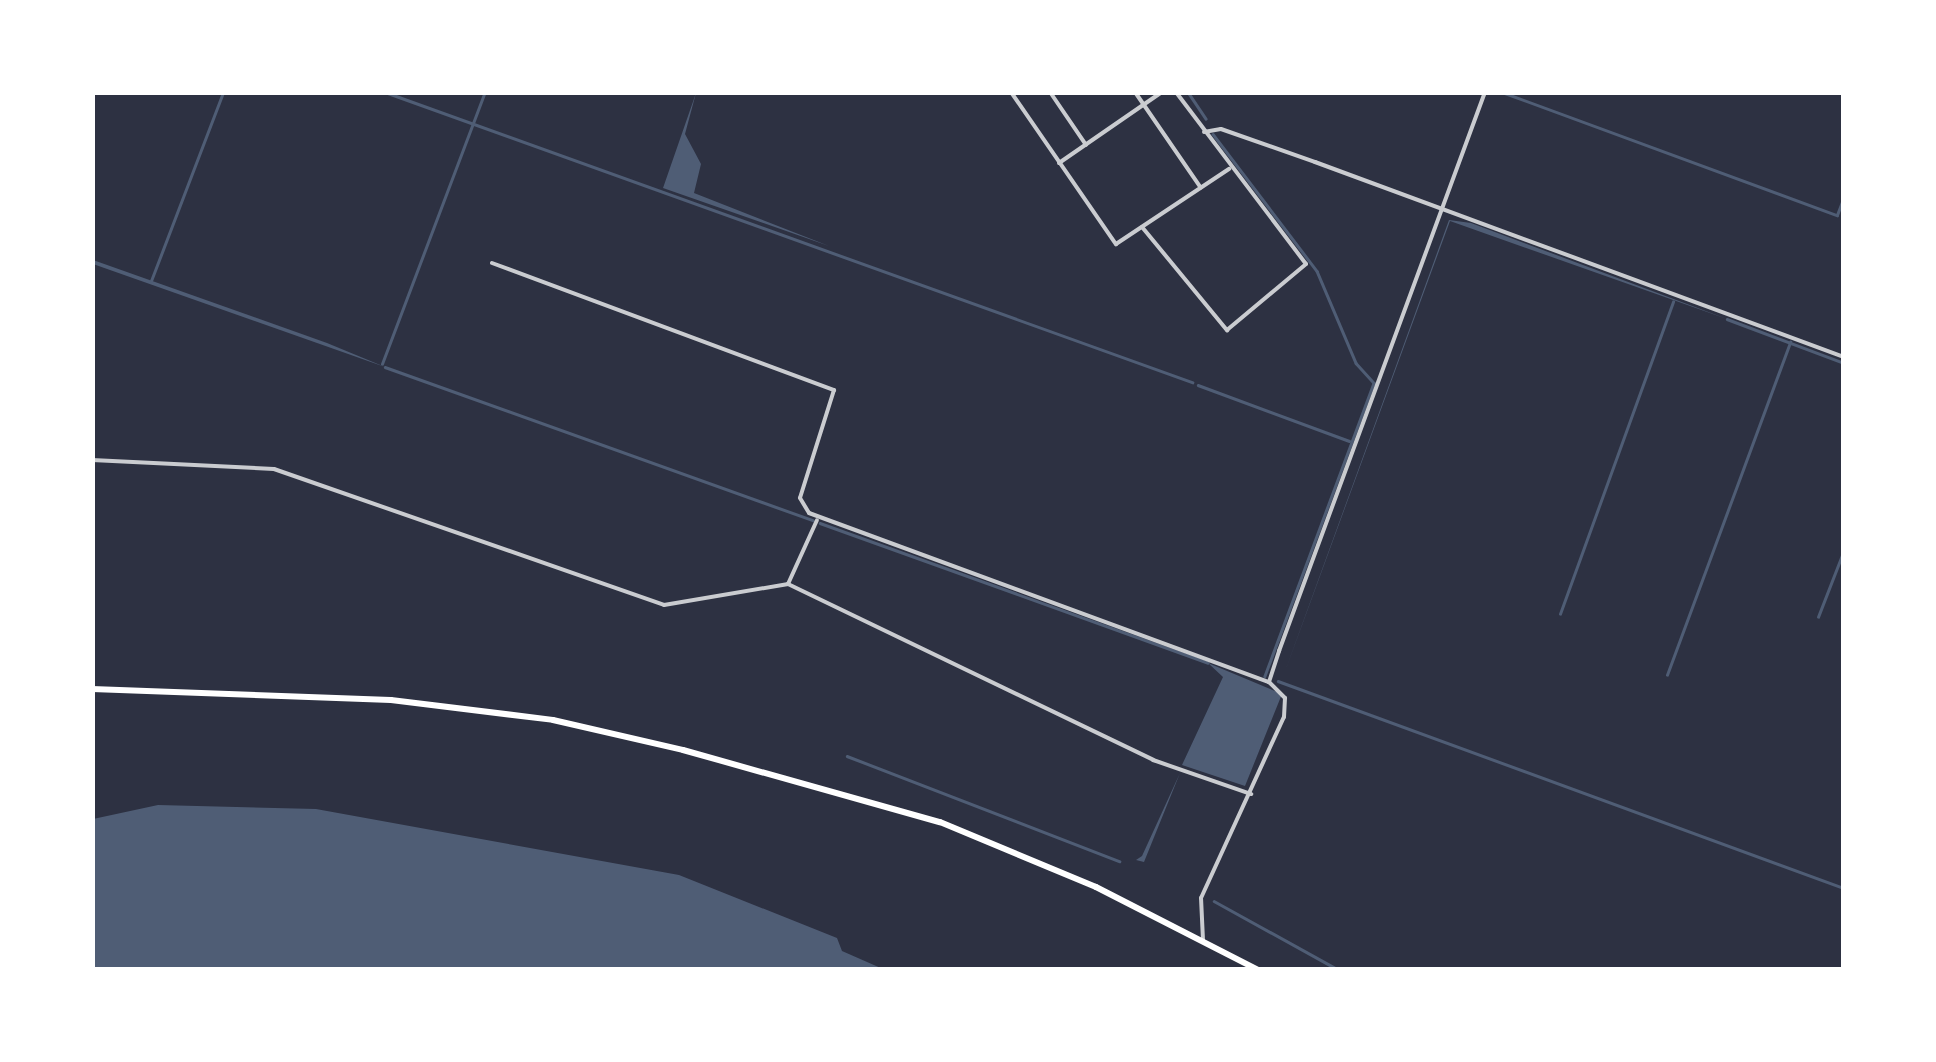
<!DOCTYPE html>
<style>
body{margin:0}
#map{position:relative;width:1936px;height:1062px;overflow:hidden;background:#2d3142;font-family:"Roboto Serif",serif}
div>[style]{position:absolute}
.water>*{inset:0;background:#4f5d75}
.stream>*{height:2.5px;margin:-1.25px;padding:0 1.25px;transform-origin:1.25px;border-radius:1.25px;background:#4f5d75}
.minor>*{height:4px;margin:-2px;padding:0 2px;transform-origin:2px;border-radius:2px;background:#caccd0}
.trunk>*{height:6px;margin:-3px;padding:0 3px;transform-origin:3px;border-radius:3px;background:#fff}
span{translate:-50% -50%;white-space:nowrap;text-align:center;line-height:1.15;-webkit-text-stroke:8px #fff;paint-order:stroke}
.frame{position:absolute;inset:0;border:95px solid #fff;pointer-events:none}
</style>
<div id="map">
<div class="water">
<i style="clip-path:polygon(696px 93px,685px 134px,701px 164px,694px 193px,829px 246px,663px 188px)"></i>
<i style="clip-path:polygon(1449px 220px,1471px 223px,1727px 319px,1450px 221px,1283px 677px)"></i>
<i style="clip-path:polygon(93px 260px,327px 343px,385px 367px,93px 264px)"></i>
<i style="clip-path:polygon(1208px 663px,1282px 694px,1245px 786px,1182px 765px,1223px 677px)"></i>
<i style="clip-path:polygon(1180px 773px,1144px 862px,1136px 860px,1142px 856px)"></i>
<i style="clip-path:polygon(158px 805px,316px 809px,679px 875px,837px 938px,842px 951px,883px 969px,93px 969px,93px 819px)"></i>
</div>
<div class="stream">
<i style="left:385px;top:92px;width:858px;rotate:19.77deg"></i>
<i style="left:1188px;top:92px;width:32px;rotate:56deg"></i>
<i style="left:1502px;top:92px;width:357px;rotate:20.2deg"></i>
<i style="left:1837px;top:215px;width:19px;rotate:-69deg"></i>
<i style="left:1213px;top:134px;width:172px;rotate:52.8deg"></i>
<i style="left:1317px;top:271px;width:100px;rotate:67deg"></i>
<i style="left:1356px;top:363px;width:27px;rotate:48deg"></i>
<i style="left:1374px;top:383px;width:313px;rotate:110.4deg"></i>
<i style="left:151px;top:281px;width:202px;rotate:-69.1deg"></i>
<i style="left:1727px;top:319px;width:125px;rotate:20.6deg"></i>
<i style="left:382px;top:364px;width:291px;rotate:-69.3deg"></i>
<i style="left:385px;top:367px;width:454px;rotate:19.7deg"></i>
<i style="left:1198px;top:385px;width:161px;rotate:20.3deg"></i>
<i style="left:820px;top:523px;width:412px;rotate:19.8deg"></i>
<i style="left:1560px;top:614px;width:332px;rotate:-70.1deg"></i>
<i style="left:1818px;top:617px;width:72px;rotate:-68.8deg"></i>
<i style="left:1667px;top:675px;width:355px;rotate:-69.7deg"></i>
<i style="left:1278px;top:681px;width:603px;rotate:20.09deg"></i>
<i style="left:847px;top:756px;width:292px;rotate:21.1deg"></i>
<i style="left:1214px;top:901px;width:143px;rotate:28.9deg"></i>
</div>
<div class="minor">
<i style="left:1011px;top:92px;width:185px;rotate:55.4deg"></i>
<i style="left:1116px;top:244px;width:136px;rotate:-33.6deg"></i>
<i style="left:1050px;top:92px;width:64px;rotate:55.8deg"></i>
<i style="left:1135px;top:92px;width:116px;rotate:55.5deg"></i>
<i style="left:1204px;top:132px;width:17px;rotate:-10deg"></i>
<i style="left:1221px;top:129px;width:100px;rotate:19.3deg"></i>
<i style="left:1315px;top:162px;width:564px;rotate:20.23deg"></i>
<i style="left:1059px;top:163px;width:125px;rotate:-34.6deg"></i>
<i style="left:1142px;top:227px;width:134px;rotate:50.5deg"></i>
<i style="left:1227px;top:330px;width:103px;rotate:-39.9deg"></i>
<i style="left:1306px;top:264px;width:216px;rotate:-127.1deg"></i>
<i style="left:492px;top:263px;width:365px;rotate:20.4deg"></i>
<i style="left:834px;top:390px;width:113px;rotate:107.5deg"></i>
<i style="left:800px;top:498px;width:17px;rotate:59deg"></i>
<i style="left:809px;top:513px;width:490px;rotate:20.2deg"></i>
<i style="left:92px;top:460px;width:182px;rotate:2.8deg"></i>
<i style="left:274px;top:469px;width:413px;rotate:19.2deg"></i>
<i style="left:664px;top:605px;width:126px;rotate:-9.6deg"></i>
<i style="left:788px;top:584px;width:405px;rotate:25.7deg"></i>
<i style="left:1153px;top:760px;width:104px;rotate:19.1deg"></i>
<i style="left:788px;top:584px;width:70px;rotate:-65.6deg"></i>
<i style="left:1203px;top:940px;width:42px;rotate:-92.7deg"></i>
<i style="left:1201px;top:898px;width:199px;rotate:-65.4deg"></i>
<i style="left:1284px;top:717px;width:19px;rotate:-87deg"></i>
<i style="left:1285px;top:698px;width:23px;rotate:-135deg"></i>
<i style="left:1269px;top:682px;width:33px;rotate:-72deg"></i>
<i style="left:1279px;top:651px;width:596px;rotate:-69.77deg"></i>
</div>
<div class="trunk">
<i style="left:92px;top:689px;width:299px;rotate:2.1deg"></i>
<i style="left:391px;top:700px;width:163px;rotate:7deg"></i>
<i style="left:553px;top:720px;width:133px;rotate:13deg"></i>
<i style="left:683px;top:750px;width:267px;rotate:15.7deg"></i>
<i style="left:940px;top:822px;width:169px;rotate:22.6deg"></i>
<i style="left:1096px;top:887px;width:182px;rotate:27.1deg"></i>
</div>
<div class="frame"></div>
</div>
